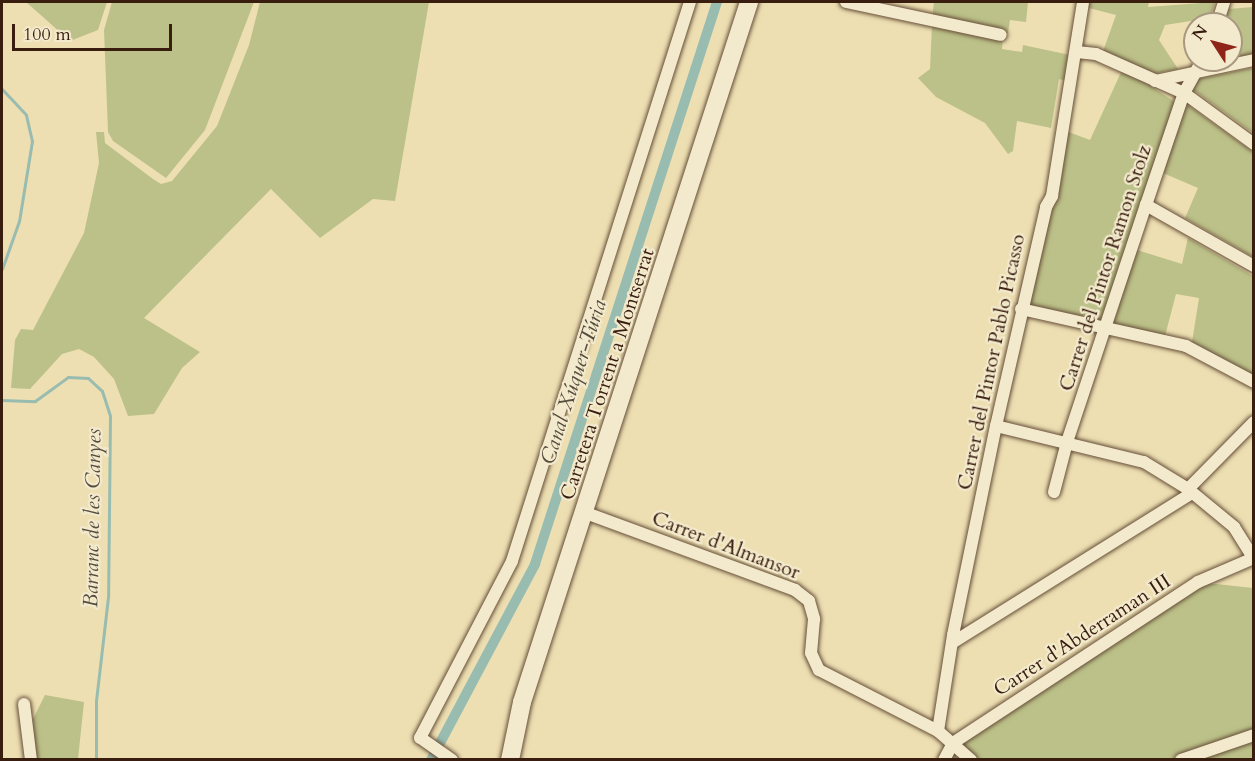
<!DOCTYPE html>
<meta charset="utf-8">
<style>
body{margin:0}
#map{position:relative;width:1255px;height:761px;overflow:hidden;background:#eddfb2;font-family:Cardo,serif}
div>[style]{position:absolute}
.green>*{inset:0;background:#bcc189}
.stream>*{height:3px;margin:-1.5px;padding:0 1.5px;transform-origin:1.5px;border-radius:1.5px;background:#99bcb0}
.canal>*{height:10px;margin:-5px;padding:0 5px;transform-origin:5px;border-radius:5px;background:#99bcb0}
.roads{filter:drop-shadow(0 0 2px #664e38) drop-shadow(0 0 2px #664e38)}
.street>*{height:12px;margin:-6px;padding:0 6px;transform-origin:6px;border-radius:6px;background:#f3eacd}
.secondary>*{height:18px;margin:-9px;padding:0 9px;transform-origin:9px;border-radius:9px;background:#f3eacd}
span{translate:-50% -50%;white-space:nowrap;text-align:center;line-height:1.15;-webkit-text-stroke:4.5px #f3eacd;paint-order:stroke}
.street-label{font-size:20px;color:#391d0f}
.water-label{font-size:21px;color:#564d3f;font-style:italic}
.frame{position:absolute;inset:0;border:3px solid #391d0f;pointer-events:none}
.north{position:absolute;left:1183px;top:12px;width:60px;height:60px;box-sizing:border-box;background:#f3eacd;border:2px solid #a99881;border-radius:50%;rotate:306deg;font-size:16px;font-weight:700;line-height:24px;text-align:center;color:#391d0f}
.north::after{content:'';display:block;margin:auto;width:21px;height:27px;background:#8f2418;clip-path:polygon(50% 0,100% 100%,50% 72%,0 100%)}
.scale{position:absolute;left:12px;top:24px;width:160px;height:27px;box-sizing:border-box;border:3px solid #391d0f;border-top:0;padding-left:8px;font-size:18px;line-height:21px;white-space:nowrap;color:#391d0f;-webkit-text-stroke:4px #f3eacd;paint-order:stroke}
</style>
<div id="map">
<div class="green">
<i style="clip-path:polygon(26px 2px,107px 2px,98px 30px,70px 41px)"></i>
<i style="clip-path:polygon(112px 2px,254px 2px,205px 130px,166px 178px,113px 141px,108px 132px,104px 30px)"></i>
<i style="clip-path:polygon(260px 2px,429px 2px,395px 201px,373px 199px,320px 238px,271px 189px,144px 318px,200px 352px,182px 368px,154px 414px,128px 416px,114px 379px,94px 357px,79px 349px,62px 354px,30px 389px,11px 388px,15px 340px,21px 329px,33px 330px,84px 233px,99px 163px,96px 132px,104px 132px,105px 143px,153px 179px,161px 184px,172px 181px,217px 126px,249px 45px)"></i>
<i style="clip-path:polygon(934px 2px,1028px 2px,1026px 22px,1010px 20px,1008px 33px,932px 19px)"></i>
<i style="clip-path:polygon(1086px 2px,1149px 2px,1148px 7px,1215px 2px,1210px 18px,1165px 25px,1159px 40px,1178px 69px,1152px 74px,1102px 54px,1116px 15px,1085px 7px)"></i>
<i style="clip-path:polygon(1253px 7px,1253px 55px,1231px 59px,1231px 24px,1224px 24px,1229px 9px)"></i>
<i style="clip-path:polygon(932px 25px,1003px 38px,1002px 49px,1022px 52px,1023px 45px,1070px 55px,1066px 81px,1059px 79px,1051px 128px,1017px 121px,1013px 151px,1008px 154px,985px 123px,936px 97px,918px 78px,930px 69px)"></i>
<i style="clip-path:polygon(1123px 68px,1175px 102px,1101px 322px,1026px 306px,1066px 131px,1090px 140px)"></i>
<i style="clip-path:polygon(1253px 68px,1253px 133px,1191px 88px,1196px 79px)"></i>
<i style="clip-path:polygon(1189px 106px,1253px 152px,1253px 257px,1185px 218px,1198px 188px,1163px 173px,1185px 107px)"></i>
<i style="clip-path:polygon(1188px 238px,1253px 276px,1253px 376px,1192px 342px,1199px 298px,1176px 294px,1165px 336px,1113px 324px,1137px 250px,1182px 264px)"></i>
<i style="clip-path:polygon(1198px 582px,1253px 588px,1253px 759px,944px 760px,953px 743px)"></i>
<i style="clip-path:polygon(45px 695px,84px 702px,78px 759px,32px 759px,32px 721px)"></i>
</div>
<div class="stream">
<i style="left:2px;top:89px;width:35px;rotate:47deg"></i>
<i style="left:26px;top:115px;width:27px;rotate:77deg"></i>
<i style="left:32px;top:141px;width:81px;rotate:99.2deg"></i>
<i style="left:19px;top:221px;width:51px;rotate:109.5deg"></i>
<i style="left:2px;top:400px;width:33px;rotate:2deg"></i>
<i style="left:35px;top:401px;width:41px;rotate:-36deg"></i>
<i style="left:68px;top:377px;width:20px;rotate:3deg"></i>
<i style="left:88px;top:378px;width:19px;rotate:43deg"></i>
<i style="left:102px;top:391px;width:26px;rotate:72deg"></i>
<i style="left:110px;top:416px;width:181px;rotate:90.6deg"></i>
<i style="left:108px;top:597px;width:105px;rotate:96.6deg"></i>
<i style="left:96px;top:701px;width:59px;rotate:90deg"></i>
</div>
<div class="canal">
<i style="left:431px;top:760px;width:222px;rotate:-62deg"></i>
<i style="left:535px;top:564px;width:591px;rotate:-72.06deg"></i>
</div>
<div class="roads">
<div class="street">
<i style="left:846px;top:2px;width:158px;rotate:12deg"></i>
<i style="left:1217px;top:24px;width:23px;rotate:-72deg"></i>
<i style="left:1077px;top:52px;width:19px;rotate:6deg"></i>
<i style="left:1096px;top:54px;width:96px;rotate:23.9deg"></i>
<i style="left:1184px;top:93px;width:87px;rotate:36.1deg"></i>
<i style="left:1155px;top:81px;width:101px;rotate:-12deg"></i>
<i style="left:1146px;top:205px;width:124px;rotate:29.5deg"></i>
<i style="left:1021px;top:309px;width:169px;rotate:12.6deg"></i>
<i style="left:1186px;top:346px;width:77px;rotate:27.9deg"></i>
<i style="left:996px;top:426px;width:152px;rotate:13.7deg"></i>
<i style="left:1144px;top:462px;width:52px;rotate:31.5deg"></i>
<i style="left:1188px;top:489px;width:60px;rotate:39.6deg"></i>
<i style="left:1234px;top:527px;width:36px;rotate:58deg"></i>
<i style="left:1188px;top:489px;width:94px;rotate:-45.4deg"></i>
<i style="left:1054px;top:492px;width:52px;rotate:-75.4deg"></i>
<i style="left:1067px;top:442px;width:250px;rotate:-71.6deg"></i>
<i style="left:1146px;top:205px;width:118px;rotate:-71.3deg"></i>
<i style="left:1184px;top:93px;width:38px;rotate:-61deg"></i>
<i style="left:586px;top:513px;width:223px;rotate:20.2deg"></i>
<i style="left:795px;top:590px;width:18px;rotate:38deg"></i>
<i style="left:809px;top:601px;width:19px;rotate:74deg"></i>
<i style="left:814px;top:619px;width:34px;rotate:95deg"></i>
<i style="left:811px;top:653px;width:19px;rotate:65deg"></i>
<i style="left:819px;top:670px;width:134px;rotate:27.1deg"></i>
<i style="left:938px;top:731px;width:44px;rotate:41.3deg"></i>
<i style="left:952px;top:643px;width:283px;rotate:-32deg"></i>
<i style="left:24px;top:704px;width:56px;rotate:82.9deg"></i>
<i style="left:938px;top:731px;width:97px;rotate:-81.1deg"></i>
<i style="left:953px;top:635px;width:213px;rotate:-78.4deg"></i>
<i style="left:996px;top:426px;width:225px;rotate:-77.1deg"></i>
<i style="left:1046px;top:207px;width:13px;rotate:-61deg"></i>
<i style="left:1052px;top:196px;width:196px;rotate:-80.9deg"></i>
<i style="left:452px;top:760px;width:39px;rotate:-145deg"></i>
<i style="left:420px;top:738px;width:199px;rotate:-62.5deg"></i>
<i style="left:512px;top:561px;width:587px;rotate:-72.34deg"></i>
<i style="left:944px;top:760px;width:19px;rotate:-62deg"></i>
<i style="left:953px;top:743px;width:293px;rotate:-33.3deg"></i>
<i style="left:1198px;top:582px;width:61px;rotate:-23.2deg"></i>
<i style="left:1181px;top:760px;width:77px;rotate:-18.9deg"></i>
</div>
<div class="secondary">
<i style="left:510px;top:760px;width:59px;rotate:-78.3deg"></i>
<i style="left:522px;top:702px;width:736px;rotate:-72.03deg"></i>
</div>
</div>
<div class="street-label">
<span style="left:1105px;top:268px;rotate:-72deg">Carrer del Pintor Ramon Stolz</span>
<span style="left:991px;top:362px;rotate:-78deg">Carrer del Pintor Pablo Picasso</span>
<span style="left:607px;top:374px;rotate:-72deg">Carretera Torrent a Montserrat</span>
<span style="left:726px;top:545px;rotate:21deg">Carrer d'Almansor</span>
<span style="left:1082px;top:635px;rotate:-33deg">Carrer d'Abderraman III</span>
</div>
<div class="water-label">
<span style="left:574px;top:382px;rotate:-72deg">Canal Xúquer-Túria</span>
<span style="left:93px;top:518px;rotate:-89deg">Barranc de les Canyes</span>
</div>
<div class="frame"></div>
<div class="north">N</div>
<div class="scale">100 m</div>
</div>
